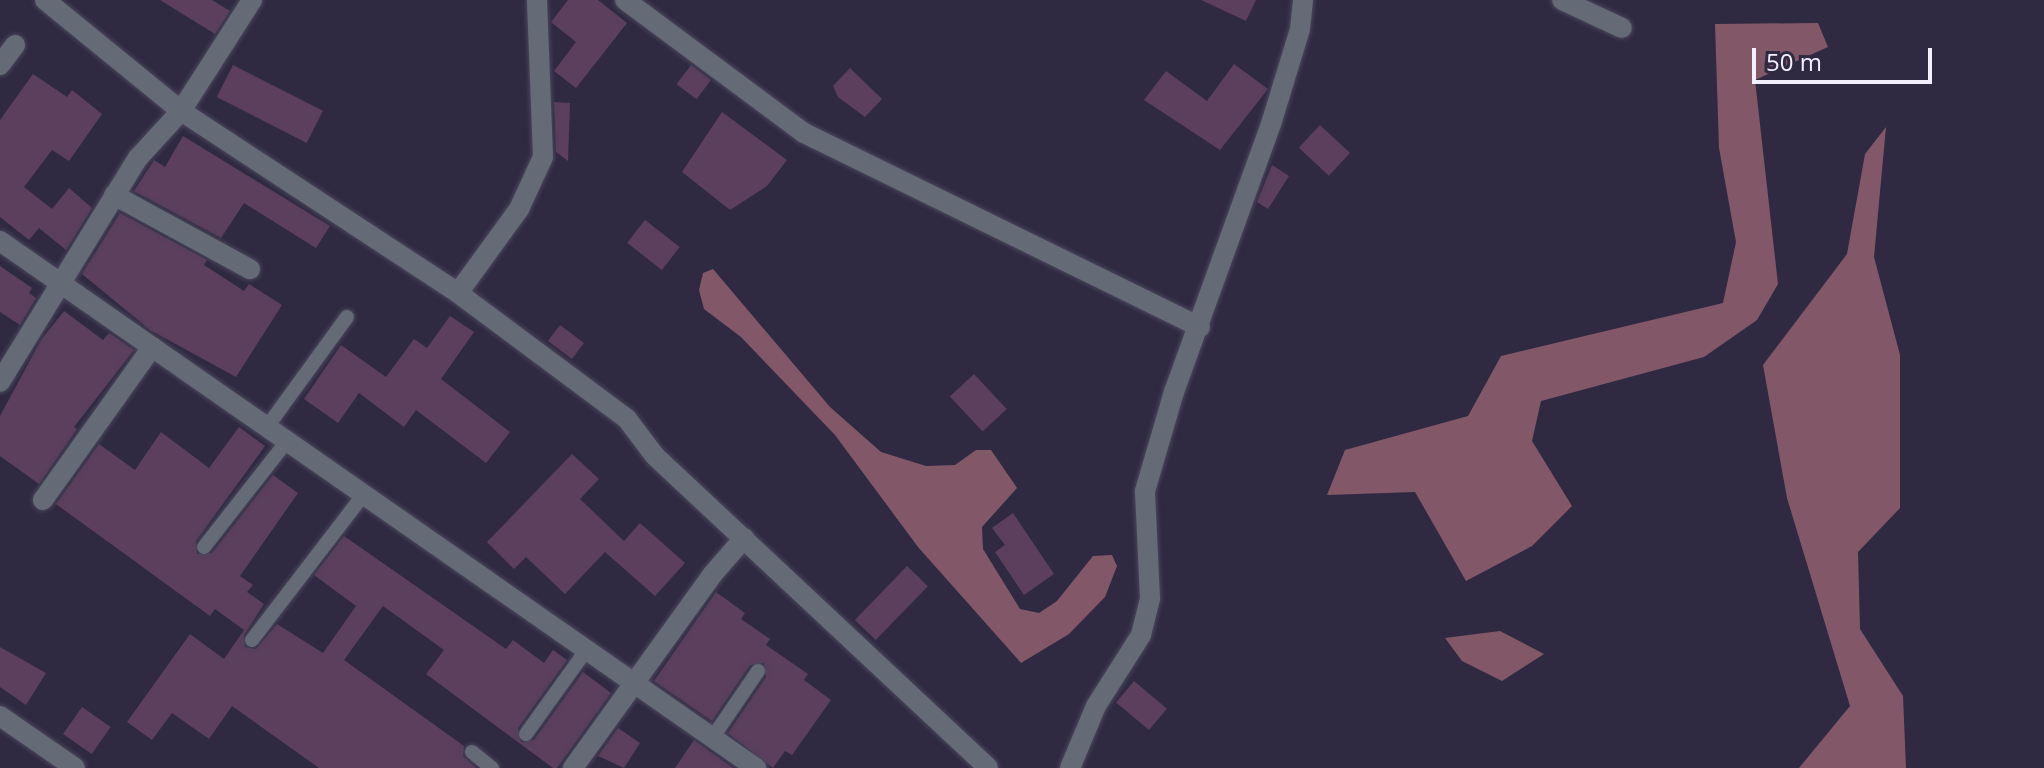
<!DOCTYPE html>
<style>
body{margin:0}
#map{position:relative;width:2044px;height:768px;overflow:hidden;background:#2f2a42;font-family:"Open Sans",sans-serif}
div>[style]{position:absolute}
.forest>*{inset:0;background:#825868}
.building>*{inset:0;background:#5b3f5d;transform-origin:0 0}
.roads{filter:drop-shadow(0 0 2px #4a465c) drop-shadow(0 0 2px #4a465c)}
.service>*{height:14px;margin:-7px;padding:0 7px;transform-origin:7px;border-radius:7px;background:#656b76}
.minor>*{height:20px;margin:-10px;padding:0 10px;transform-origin:10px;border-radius:10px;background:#656b76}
.tertiary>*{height:20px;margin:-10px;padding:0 10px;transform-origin:10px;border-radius:10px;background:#656b76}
span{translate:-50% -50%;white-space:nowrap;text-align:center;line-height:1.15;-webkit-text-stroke:6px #2f2a42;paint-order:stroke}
.scale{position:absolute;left:1752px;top:48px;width:180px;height:36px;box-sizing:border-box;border:4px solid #f2efff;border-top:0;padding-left:10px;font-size:24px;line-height:28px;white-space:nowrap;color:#f2efff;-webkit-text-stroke:6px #2f2a42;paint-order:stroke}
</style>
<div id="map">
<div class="forest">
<i style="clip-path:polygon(1818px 23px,1828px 47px,1755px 80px,1778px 284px,1757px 320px,1704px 357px,1541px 401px,1532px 441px,1572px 506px,1532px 546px,1466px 581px,1415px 492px,1327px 495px,1345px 450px,1468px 416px,1501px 356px,1723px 303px,1736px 242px,1719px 148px,1715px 24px)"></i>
<i style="clip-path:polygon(1886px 127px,1874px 257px,1900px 355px,1900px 508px,1858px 552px,1860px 629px,1903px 696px,1906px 768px,1799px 768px,1850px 706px,1787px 498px,1763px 365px,1847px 254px,1865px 154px)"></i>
<i style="clip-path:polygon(713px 269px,830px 407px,881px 452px,926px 466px,955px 465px,976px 450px,991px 450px,1017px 488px,982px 527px,983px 549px,1020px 609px,1039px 613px,1057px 601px,1093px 556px,1112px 555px,1117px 566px,1105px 597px,1069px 634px,1021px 663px,918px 547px,835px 435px,741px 337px,704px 309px,699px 290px,703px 273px)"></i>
<i style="clip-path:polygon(1500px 631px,1544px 654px,1502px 681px,1462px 661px,1445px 638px)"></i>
</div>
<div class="building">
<i style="clip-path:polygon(160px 0,212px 0,230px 11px,215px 34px)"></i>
<i style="clip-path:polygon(568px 0,598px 0,627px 23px,576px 88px,554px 71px,576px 42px,551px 22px)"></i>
<i style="clip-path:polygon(1201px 0,1256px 0,1246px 21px)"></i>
<i style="clip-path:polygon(1234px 64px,1268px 89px,1220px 150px,1144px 100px,1166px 71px,1207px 101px)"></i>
<i style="left:233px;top:65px;width:101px;height:36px;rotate:27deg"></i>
<i style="left:691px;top:65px;width:25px;height:24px;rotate:37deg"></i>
<i style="clip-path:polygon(850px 68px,882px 99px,865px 117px,838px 97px,833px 86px)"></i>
<i style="clip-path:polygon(33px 74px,67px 97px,72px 90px,102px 114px,69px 161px,52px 150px,24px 187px,52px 209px,69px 188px,92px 208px,66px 250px,39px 228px,29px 240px,0 217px,0 120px)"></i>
<i style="clip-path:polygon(554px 102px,570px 103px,568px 161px,556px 152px)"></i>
<i style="clip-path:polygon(722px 112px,787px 160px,767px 186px,730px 210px,682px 172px)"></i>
<i style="left:1320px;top:125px;width:41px;height:31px;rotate:43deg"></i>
<i style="clip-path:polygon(183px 136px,330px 226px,316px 248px,244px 203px,221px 238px,134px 191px,154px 160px,165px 167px)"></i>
<i style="clip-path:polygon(1272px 165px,1289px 176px,1268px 209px,1257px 202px)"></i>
<i style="clip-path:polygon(120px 213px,207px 260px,204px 265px,244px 291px,249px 284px,282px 305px,236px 377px,150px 330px,82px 274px)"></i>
<i style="left:645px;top:220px;width:44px;height:29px;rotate:38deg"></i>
<i style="clip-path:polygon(0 266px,32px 288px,29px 293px,36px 298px,20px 325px,0 312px)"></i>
<i style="clip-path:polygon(64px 311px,103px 340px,109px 333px,134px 350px,74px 427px,77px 429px,39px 484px,0 456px,0 416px,41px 340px)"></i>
<i style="clip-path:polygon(450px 316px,474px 332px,441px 379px,510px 432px,486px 463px,416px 410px,404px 427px,359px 393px,338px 423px,304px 399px,341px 345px,386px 377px,414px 339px,427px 348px)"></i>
<i style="left:560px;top:325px;width:30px;height:20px;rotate:37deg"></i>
<i style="left:974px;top:374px;width:48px;height:33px;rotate:47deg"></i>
<i style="clip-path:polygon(239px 427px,265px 446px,196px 541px,197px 554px,212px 553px,273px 475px,298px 493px,240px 576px,253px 585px,247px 592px,264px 604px,244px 635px,245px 647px,256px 649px,277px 624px,323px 653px,356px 606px,314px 575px,344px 536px,506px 649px,513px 640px,544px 663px,553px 650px,567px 660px,518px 728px,521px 742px,534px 740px,583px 672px,611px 693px,557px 768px,553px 768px,426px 674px,444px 650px,383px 606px,344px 660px,464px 746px,463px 756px,476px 768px,319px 768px,232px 706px,209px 739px,172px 713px,152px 740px,127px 722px,190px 634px,224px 659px,244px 630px,215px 609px,210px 616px,56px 504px,99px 444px,135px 470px,161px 432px,209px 468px)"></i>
<i style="clip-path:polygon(572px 454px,599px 479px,580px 499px,624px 541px,640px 523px,685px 563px,655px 596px,605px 552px,565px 594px,526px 557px,514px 569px,487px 542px)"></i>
<i style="clip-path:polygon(1013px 513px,1054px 574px,1024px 595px,995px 552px,1005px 545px,992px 528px)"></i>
<i style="left:907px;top:566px;width:29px;height:75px;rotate:44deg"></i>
<i style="clip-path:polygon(716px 592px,745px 613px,741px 619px,770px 639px,766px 645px,808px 674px,804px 680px,831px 700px,792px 755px,785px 751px,773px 768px,728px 733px,766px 677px,764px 663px,750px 665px,712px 721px,654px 681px)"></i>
<i style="clip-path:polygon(0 647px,46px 673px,26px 705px,0 687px)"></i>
<i style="left:1134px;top:681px;width:43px;height:28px;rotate:40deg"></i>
<i style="left:82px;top:707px;width:35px;height:33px;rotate:35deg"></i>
<i style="clip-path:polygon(618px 728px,640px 743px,624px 768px,598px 756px)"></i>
<i style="clip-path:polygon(694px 740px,733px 768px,675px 768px)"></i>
</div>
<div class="roads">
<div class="service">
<i style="left:267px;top:427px;width:136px;rotate:-54deg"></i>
<i style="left:204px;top:547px;width:135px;rotate:-51.9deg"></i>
<i style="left:252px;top:640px;width:184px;rotate:-52.5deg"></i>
<i style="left:526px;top:734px;width:105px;rotate:-54.3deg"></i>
<i style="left:713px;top:737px;width:80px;rotate:-55.7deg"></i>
<i style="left:472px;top:752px;width:26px;rotate:39deg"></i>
</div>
<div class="minor">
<i style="left:45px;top:0;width:176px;rotate:39.2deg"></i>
<i style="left:181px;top:111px;width:331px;rotate:33.3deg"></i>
<i style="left:458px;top:293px;width:211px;rotate:36.7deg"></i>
<i style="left:627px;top:419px;width:46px;rotate:52.9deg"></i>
<i style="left:655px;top:456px;width:456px;rotate:43.1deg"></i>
<i style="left:625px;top:0;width:223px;rotate:36.6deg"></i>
<i style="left:804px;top:133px;width:441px;rotate:26.1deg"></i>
<i style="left:1562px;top:0;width:66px;rotate:25deg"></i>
<i style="left:0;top:65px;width:25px;rotate:-53deg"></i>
<i style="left:114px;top:195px;width:155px;rotate:28.6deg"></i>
<i style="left:0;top:241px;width:922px;rotate:34.88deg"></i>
<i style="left:458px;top:293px;width:104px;rotate:-54deg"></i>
<i style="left:519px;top:209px;width:57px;rotate:-65.2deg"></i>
<i style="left:543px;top:157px;width:157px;rotate:-92.2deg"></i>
<i style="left:43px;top:500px;width:188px;rotate:-54.5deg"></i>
<i style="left:0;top:716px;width:91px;rotate:34.7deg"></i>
<i style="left:573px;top:768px;width:238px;rotate:-54.2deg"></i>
<i style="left:712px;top:575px;width:49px;rotate:-49.1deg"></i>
<i style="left:1070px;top:768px;width:67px;rotate:-67.2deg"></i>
<i style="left:1096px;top:706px;width:84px;rotate:-57.6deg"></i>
<i style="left:1141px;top:635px;width:38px;rotate:-76deg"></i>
<i style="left:1150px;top:598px;width:107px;rotate:-92.7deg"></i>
<i style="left:1145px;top:491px;width:103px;rotate:-73.7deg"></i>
<i style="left:1174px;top:392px;width:285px;rotate:-70.1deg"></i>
<i style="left:1271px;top:124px;width:99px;rotate:-73deg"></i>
<i style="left:1300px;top:29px;width:29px;rotate:-84deg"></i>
</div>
<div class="tertiary">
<i style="left:0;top:382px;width:263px;rotate:-58.4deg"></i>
<i style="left:138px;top:158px;width:64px;rotate:-47.5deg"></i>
<i style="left:181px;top:111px;width:132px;rotate:-57.4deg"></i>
</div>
</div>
<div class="scale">50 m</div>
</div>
